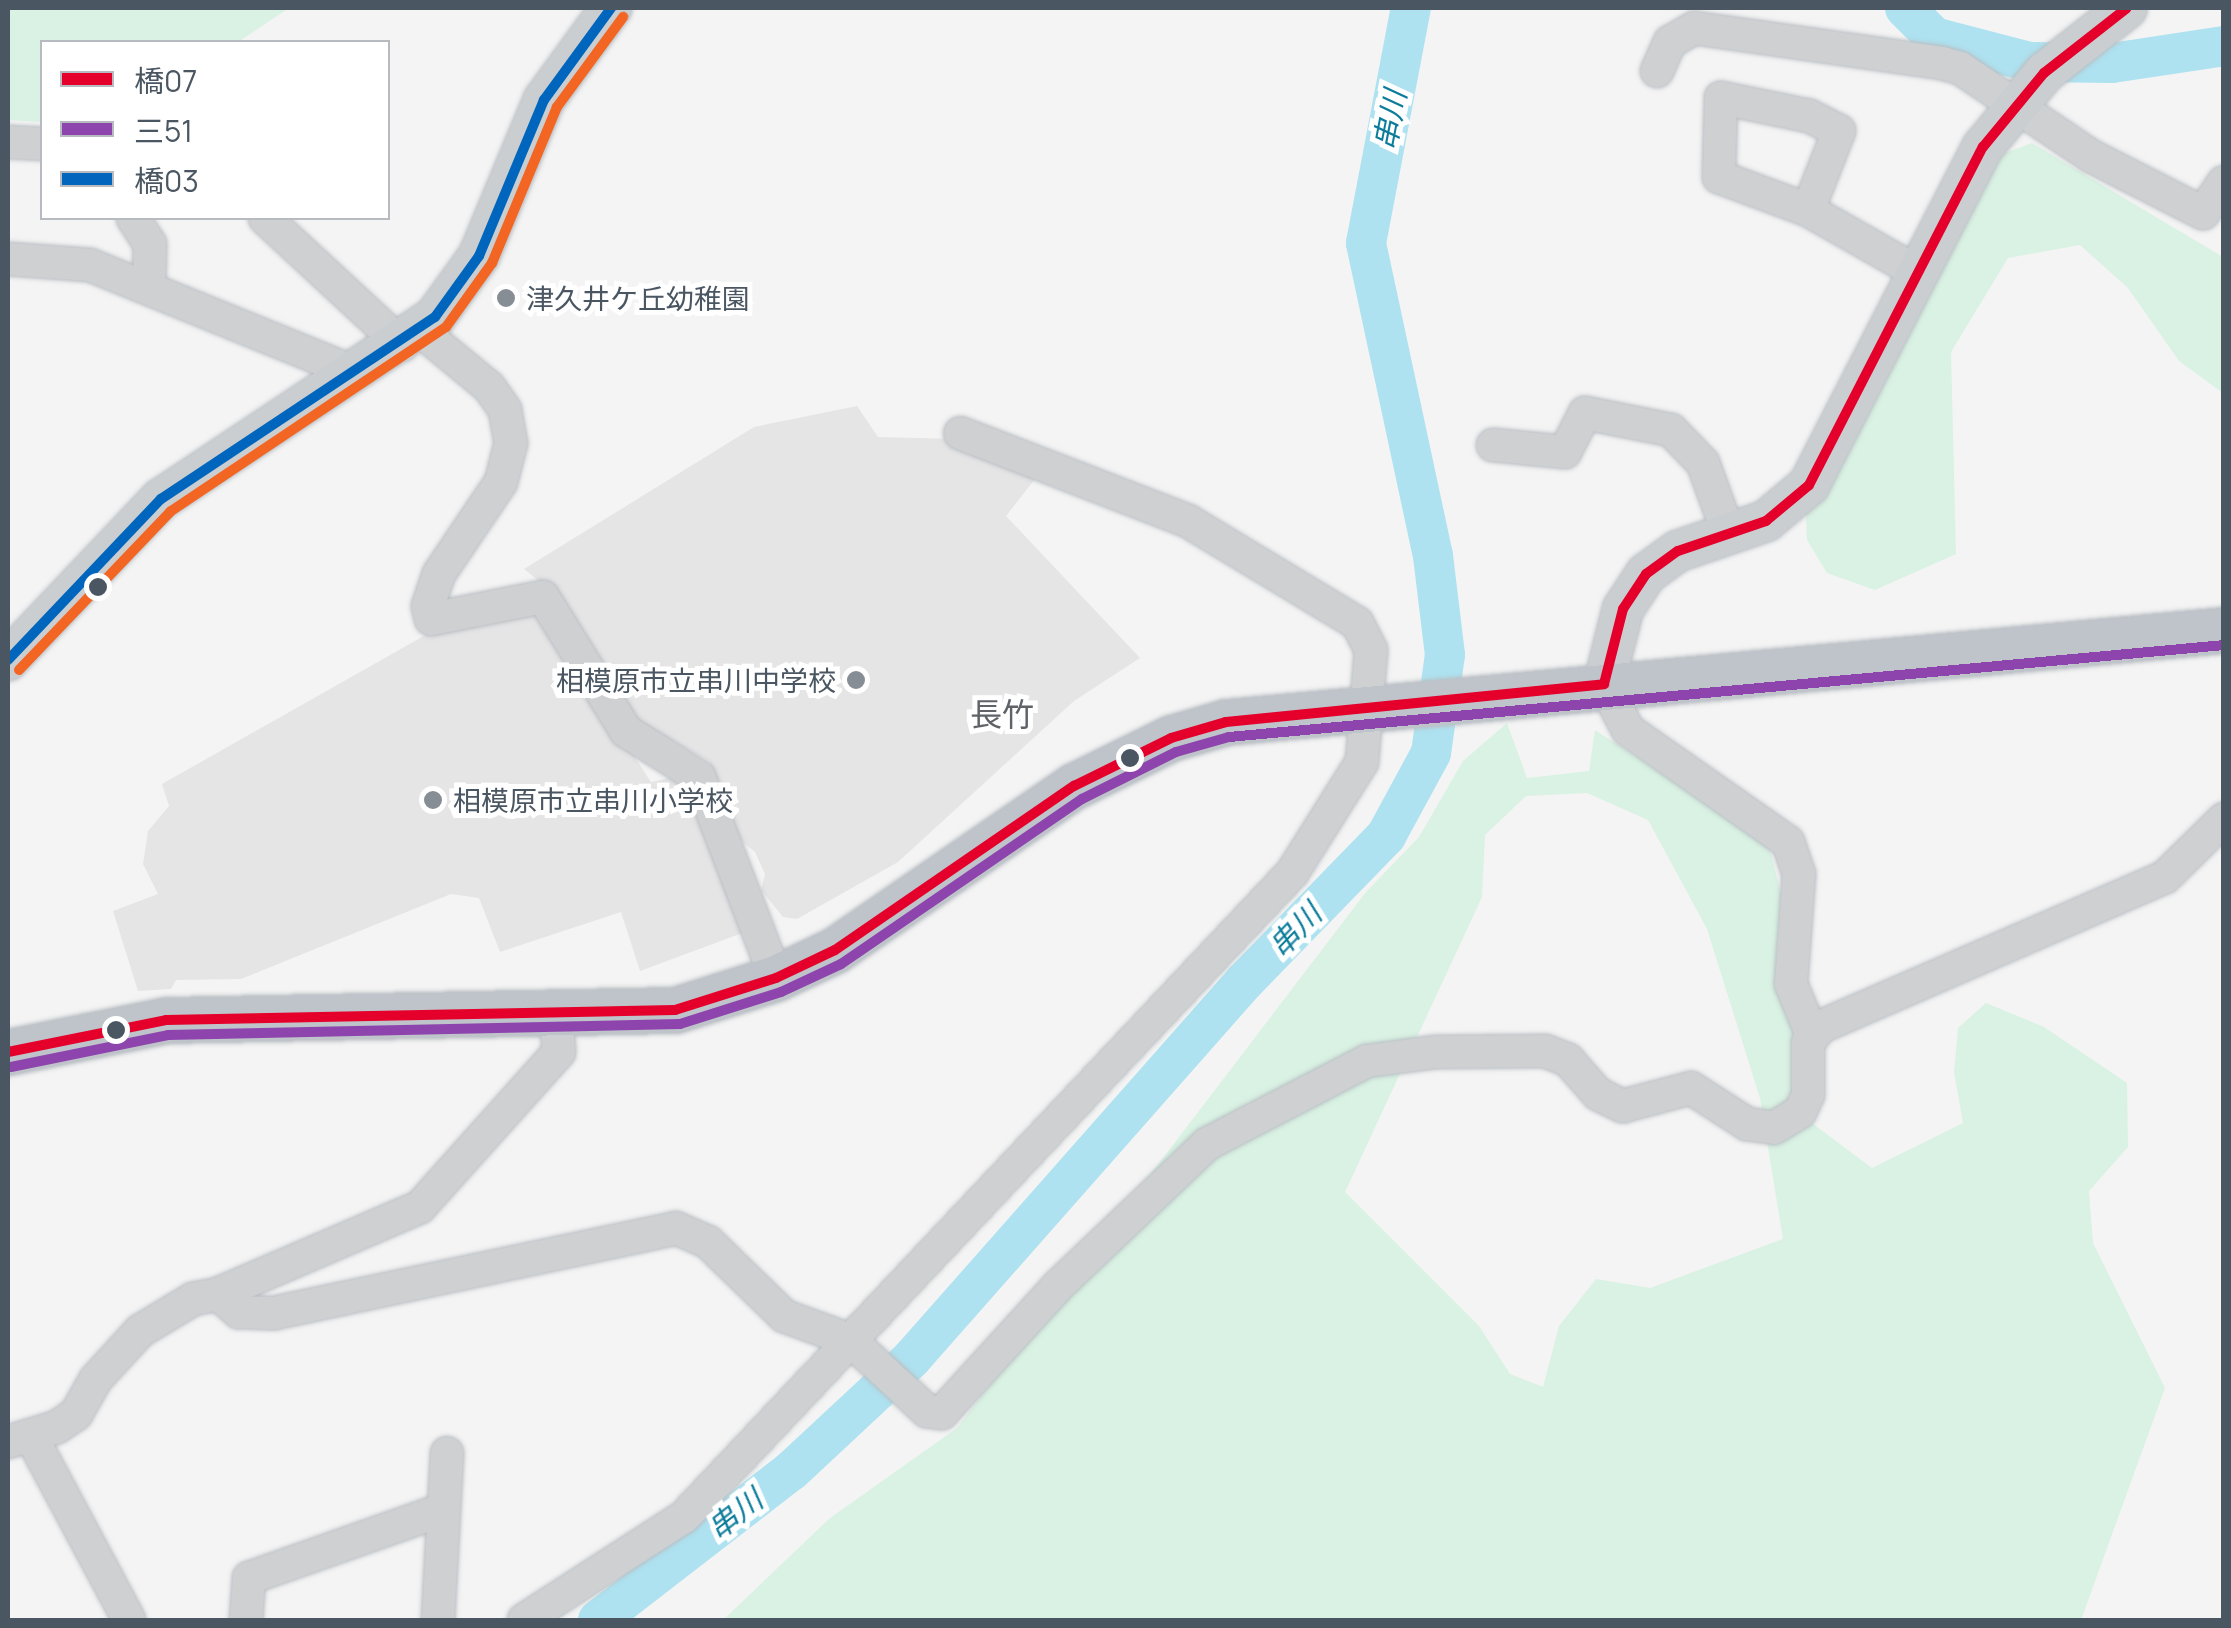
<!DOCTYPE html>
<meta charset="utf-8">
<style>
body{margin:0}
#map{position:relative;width:2231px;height:1628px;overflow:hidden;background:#f4f4f4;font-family:Manrope,"Noto Sans JP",sans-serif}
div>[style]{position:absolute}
.education>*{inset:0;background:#e6e5e6}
.green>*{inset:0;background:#d9f2e3}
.river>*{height:40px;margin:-20px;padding:0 20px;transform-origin:20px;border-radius:20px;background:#aee2f0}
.roads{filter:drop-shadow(0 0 2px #b9bec3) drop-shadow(0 0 2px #b9bec3)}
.minor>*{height:32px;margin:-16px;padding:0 16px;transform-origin:16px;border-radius:16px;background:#ced0d2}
.major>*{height:40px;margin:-20px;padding:0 20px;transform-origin:20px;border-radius:20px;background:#caced1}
.highway>*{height:45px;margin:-22.5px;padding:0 22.5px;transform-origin:22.5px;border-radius:22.5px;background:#bec4c9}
.bus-1>*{height:10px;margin:-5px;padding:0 5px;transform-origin:5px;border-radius:5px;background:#e4002b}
.bus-2>*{height:10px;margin:-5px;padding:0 5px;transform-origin:5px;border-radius:5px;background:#8e44ad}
.bus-3>*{height:10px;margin:-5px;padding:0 5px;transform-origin:5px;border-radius:5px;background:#0065bd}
.bus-4>*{height:10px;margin:-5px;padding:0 5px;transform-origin:5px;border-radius:5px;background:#f26522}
.dots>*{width:28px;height:28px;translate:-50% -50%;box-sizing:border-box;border:5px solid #fff;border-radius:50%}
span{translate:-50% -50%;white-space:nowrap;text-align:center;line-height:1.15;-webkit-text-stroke:10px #fff;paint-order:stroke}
.poi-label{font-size:28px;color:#4a5661}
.left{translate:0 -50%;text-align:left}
.right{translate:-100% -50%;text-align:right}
.water-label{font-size:30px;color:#0c7c9b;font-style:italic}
.quarter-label{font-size:32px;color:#5f6368}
.frame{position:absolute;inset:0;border:10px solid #4a5661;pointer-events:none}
.legend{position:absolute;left:40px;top:40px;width:350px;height:180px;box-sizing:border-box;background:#fff;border:2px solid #b7bbc0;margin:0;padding:12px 18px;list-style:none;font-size:30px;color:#4a5661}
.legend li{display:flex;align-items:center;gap:20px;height:50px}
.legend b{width:50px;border:2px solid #b7bbc0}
</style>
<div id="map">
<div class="education">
<i style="clip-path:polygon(857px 406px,878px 437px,960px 439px,965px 452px,1014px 461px,1039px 474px,1006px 516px,1140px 658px,1074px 701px,898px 862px,797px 919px,783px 917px,761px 890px,765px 874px,755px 852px,740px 840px,710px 762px,629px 716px,549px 589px,524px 569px,754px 427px)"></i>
<i style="clip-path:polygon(535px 603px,651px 782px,674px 777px,696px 795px,745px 932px,640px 971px,621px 912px,500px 952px,479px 898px,451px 894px,241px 979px,176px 980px,171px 989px,138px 991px,113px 911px,158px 894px,143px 864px,148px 831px,169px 806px,162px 784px,429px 633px)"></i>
</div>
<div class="green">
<i style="clip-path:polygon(8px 8px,289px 8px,238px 42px,42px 42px,42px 122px,8px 120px)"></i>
<i style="clip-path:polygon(2032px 143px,2223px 257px,2223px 393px,2179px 361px,2128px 288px,2080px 245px,2008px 258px,1951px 352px,1956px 554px,1875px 590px,1827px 573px,1807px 540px,1805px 493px,1986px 160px)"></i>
<i style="clip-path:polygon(evenodd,1507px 723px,1527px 778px,1589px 771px,1595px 730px,1768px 841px,1783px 902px,1812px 1123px,1872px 1168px,1963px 1123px,1954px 1072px,1958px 1028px,1986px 1003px,2044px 1027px,2127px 1083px,2128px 1147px,2089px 1191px,2093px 1243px,2165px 1388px,2081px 1620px,723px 1620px,830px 1518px,957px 1428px,1366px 892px,1419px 837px,1463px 761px,1507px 723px,1587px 793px,1648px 820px,1707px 929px,1760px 1098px,1783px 1239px,1650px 1288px,1596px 1279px,1559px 1326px,1543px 1387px,1510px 1374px,1479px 1326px,1345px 1192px,1482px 897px,1485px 835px,1526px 796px,1587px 793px)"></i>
</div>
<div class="river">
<i style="left:1905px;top:8px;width:41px;rotate:45deg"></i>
<i style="left:1934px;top:37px;width:99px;rotate:14.6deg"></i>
<i style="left:2030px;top:62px;width:82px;rotate:0.7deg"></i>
<i style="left:2112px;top:63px;width:113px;rotate:-8.6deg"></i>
<i style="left:598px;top:1620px;width:244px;rotate:-37.7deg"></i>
<i style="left:791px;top:1471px;width:166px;rotate:-43deg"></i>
<i style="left:912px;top:1358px;width:502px;rotate:-48.56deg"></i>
<i style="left:1244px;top:982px;width:204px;rotate:-45.8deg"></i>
<i style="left:1386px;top:836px;width:94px;rotate:-61.5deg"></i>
<i style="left:1431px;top:753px;width:99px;rotate:-81.9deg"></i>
<i style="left:1445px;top:655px;width:100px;rotate:-96.9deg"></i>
<i style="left:1433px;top:556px;width:320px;rotate:-102.1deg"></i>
<i style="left:1366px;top:243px;width:239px;rotate:-79.2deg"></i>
</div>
<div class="roads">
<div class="minor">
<i style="left:1657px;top:71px;width:32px;rotate:-66deg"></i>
<i style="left:1670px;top:42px;width:28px;rotate:-30deg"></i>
<i style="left:1694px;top:28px;width:250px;rotate:8deg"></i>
<i style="left:1942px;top:63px;width:19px;rotate:16deg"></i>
<i style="left:1960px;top:68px;width:158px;rotate:33.9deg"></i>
<i style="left:2091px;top:156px;width:126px;rotate:27deg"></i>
<i style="left:2203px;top:213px;width:37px;rotate:-56deg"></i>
<i style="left:8px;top:142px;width:34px;rotate:3deg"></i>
<i style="left:1808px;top:210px;width:85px;rotate:-68.6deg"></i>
<i style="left:1839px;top:131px;width:34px;rotate:-153deg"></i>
<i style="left:1809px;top:116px;width:90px;rotate:-168.4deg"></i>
<i style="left:1721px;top:98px;width:79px;rotate:91.5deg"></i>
<i style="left:1719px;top:177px;width:95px;rotate:20.3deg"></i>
<i style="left:1808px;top:210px;width:125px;rotate:29.6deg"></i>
<i style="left:133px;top:218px;width:31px;rotate:57deg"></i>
<i style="left:150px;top:244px;width:43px;rotate:91.3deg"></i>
<i style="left:265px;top:218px;width:187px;rotate:42.8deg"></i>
<i style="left:8px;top:259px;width:82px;rotate:4.2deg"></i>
<i style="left:90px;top:265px;width:287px;rotate:22.1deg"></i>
<i style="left:421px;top:331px;width:88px;rotate:39.5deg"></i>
<i style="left:489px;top:387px;width:28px;rotate:55deg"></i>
<i style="left:505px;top:410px;width:34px;rotate:80deg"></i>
<i style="left:511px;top:443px;width:40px;rotate:104.4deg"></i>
<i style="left:501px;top:482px;width:111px;rotate:124deg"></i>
<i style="left:439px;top:574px;width:34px;rotate:109deg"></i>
<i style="left:428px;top:606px;width:13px;rotate:77deg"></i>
<i style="left:431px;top:619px;width:114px;rotate:-11.1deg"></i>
<i style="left:543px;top:597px;width:158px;rotate:58.2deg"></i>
<i style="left:626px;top:731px;width:86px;rotate:32.2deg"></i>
<i style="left:699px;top:777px;width:215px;rotate:69deg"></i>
<i style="left:1493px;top:445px;width:72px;rotate:5.6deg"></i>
<i style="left:1565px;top:452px;width:44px;rotate:-62.9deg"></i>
<i style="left:1585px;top:413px;width:88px;rotate:11.2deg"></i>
<i style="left:1671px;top:430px;width:46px;rotate:45.9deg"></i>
<i style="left:1703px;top:463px;width:77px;rotate:70.1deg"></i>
<i style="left:1604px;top:684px;width:52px;rotate:62.4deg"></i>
<i style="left:1628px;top:730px;width:195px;rotate:35deg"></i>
<i style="left:1788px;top:842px;width:34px;rotate:71deg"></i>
<i style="left:1799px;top:874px;width:110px;rotate:94.2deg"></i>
<i style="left:1791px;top:984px;width:55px;rotate:67.6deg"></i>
<i style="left:556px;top:1017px;width:35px;rotate:85deg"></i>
<i style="left:559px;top:1052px;width:208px;rotate:131.9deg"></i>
<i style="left:420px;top:1207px;width:220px;rotate:156.7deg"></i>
<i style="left:218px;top:1294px;width:28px;rotate:41deg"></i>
<i style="left:239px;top:1312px;width:35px;rotate:2deg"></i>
<i style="left:274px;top:1313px;width:411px;rotate:-11.9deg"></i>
<i style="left:676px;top:1228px;width:35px;rotate:24deg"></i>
<i style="left:708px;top:1242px;width:106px;rotate:44.2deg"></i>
<i style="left:784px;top:1316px;width:70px;rotate:20deg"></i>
<i style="left:850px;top:1340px;width:105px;rotate:42.7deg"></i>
<i style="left:927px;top:1411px;width:15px;rotate:8deg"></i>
<i style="left:942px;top:1413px;width:172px;rotate:-47.6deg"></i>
<i style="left:1058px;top:1286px;width:206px;rotate:-43.6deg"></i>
<i style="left:1207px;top:1144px;width:180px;rotate:-27.4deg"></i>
<i style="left:1367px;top:1061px;width:70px;rotate:-7.4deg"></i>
<i style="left:1436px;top:1052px;width:109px;rotate:-0.5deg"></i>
<i style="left:1545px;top:1051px;width:25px;rotate:21deg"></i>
<i style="left:1568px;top:1060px;width:45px;rotate:48.6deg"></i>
<i style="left:1598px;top:1094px;width:28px;rotate:26deg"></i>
<i style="left:1623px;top:1106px;width:70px;rotate:-14.8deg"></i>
<i style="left:1691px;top:1088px;width:67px;rotate:32.7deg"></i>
<i style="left:1747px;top:1124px;width:27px;rotate:8deg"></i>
<i style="left:1774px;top:1128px;width:31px;rotate:-32deg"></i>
<i style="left:1800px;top:1112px;width:19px;rotate:-65deg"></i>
<i style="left:1808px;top:1095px;width:52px;rotate:-90deg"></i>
<i style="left:1808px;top:1043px;width:20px;rotate:-53deg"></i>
<i style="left:1820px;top:1027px;width:376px;rotate:-23.5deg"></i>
<i style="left:2165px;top:877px;width:83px;rotate:-44.5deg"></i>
<i style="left:32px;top:1438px;width:206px;rotate:61.9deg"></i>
<i style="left:8px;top:1442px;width:51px;rotate:-17deg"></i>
<i style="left:57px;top:1427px;width:23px;rotate:-34deg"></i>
<i style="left:76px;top:1414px;width:40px;rotate:-60.3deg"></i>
<i style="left:96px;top:1379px;width:65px;rotate:-47.5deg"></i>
<i style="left:140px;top:1331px;width:62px;rotate:-31.1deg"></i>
<i style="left:193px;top:1299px;width:25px;rotate:-11deg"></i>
<i style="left:246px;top:1620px;width:42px;rotate:-85.9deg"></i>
<i style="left:249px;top:1578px;width:205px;rotate:-19.4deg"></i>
<i style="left:438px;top:1620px;width:167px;rotate:-86.9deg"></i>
<i style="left:524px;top:1620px;width:190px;rotate:-32.8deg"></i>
<i style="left:684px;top:1517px;width:886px;rotate:-46.65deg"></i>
<i style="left:1292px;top:873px;width:131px;rotate:-57.8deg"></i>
<i style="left:1362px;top:762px;width:112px;rotate:-85.4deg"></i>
<i style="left:1371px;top:650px;width:30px;rotate:-117deg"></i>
<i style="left:1357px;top:623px;width:197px;rotate:-148.9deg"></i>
<i style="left:1188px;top:521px;width:244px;rotate:-158.9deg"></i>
</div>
<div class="major">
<i style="left:8px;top:660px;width:222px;rotate:-46.5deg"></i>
<i style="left:161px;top:499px;width:329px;rotate:-33.6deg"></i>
<i style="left:435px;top:317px;width:75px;rotate:-54.2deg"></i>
<i style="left:479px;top:256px;width:169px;rotate:-67.4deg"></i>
<i style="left:544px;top:100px;width:114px;rotate:-53.9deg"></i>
<i style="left:1604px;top:684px;width:77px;rotate:-75.8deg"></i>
<i style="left:1623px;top:609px;width:42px;rotate:-56.7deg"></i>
<i style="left:1646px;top:574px;width:39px;rotate:-36deg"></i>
<i style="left:1678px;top:551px;width:93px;rotate:-18.8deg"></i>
<i style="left:1766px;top:521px;width:56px;rotate:-39.9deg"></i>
<i style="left:1809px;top:485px;width:380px;rotate:-62.8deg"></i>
<i style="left:1983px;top:147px;width:96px;rotate:-50.5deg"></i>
<i style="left:2044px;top:73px;width:105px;rotate:-38.1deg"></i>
</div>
<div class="highway">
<i style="left:8px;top:1052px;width:161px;rotate:-11.4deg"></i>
<i style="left:166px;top:1020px;width:509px;rotate:-1.13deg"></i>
<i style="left:675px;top:1010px;width:106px;rotate:-17.6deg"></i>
<i style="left:776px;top:978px;width:65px;rotate:-25.4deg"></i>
<i style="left:835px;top:950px;width:290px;rotate:-34.5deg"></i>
<i style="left:1074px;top:786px;width:108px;rotate:-26.3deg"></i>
<i style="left:1171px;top:738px;width:57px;rotate:-16.2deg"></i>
<i style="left:1226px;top:722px;width:1002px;rotate:-5.27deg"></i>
</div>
</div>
<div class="bus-1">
<i style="left:8px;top:1052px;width:161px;rotate:-11.4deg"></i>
<i style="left:166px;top:1020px;width:509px;rotate:-1.13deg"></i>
<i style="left:675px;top:1010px;width:106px;rotate:-17.6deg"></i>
<i style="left:776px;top:978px;width:65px;rotate:-25.4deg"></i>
<i style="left:835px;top:950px;width:290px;rotate:-34.5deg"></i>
<i style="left:1074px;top:786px;width:108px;rotate:-26.3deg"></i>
<i style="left:1171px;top:738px;width:57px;rotate:-16.2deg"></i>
<i style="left:1226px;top:722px;width:380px;rotate:-5.7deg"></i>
<i style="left:1604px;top:684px;width:77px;rotate:-75.8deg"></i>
<i style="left:1623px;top:609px;width:42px;rotate:-56.7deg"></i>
<i style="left:1646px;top:574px;width:39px;rotate:-36deg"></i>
<i style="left:1678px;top:551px;width:93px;rotate:-18.8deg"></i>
<i style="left:1766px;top:521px;width:56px;rotate:-39.9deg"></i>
<i style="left:1809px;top:485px;width:380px;rotate:-62.8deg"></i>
<i style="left:1983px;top:147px;width:96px;rotate:-50.5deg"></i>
<i style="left:2044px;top:73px;width:105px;rotate:-38.1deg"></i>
</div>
<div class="bus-2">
<i style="left:11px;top:1067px;width:160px;rotate:-11.5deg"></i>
<i style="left:168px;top:1035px;width:512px;rotate:-1.23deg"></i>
<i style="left:680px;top:1024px;width:106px;rotate:-17.6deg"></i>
<i style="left:781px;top:992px;width:66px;rotate:-25deg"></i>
<i style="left:841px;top:964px;width:292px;rotate:-34.4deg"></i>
<i style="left:1082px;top:799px;width:105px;rotate:-26.6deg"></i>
<i style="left:1176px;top:752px;width:55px;rotate:-15.8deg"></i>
<i style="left:1229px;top:737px;width:999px;rotate:-5.28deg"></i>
</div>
<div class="bus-3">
<i style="left:8px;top:660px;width:222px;rotate:-46.5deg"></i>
<i style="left:161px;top:499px;width:329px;rotate:-33.6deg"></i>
<i style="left:435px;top:317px;width:75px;rotate:-54.2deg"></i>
<i style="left:479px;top:256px;width:169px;rotate:-67.4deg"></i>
<i style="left:544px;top:100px;width:114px;rotate:-53.9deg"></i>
</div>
<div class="bus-4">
<i style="left:19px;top:670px;width:220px;rotate:-46.3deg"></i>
<i style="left:171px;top:511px;width:331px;rotate:-33.8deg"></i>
<i style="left:446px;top:327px;width:79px;rotate:-54.3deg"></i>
<i style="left:492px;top:263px;width:169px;rotate:-67.4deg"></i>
<i style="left:557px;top:107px;width:112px;rotate:-53.7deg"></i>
</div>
<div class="dots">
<i style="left:506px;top:298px;background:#868d94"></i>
<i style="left:98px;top:587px;background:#4a5661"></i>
<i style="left:856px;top:680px;background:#868d94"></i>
<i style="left:1130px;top:758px;background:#4a5661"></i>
<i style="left:433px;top:800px;background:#868d94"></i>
<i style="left:116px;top:1030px;background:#4a5661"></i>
</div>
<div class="poi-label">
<span class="left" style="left:526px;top:298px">津久井ケ丘幼稚園</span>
<span class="right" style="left:836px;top:680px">相模原市立串川中学校</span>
<span class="left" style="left:453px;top:800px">相模原市立串川小学校</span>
</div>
<div class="water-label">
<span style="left:1390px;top:120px;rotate:-79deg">串川</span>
<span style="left:1295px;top:930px;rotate:-46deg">串川</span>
<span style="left:735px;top:1514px;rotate:-38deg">串川</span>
</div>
<div class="quarter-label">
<span style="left:1002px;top:714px">長竹</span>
</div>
<div class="frame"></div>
<ul class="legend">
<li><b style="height:12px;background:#e4002b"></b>橋07</li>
<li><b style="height:12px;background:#8e44ad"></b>三51</li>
<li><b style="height:12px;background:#0065bd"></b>橋03</li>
</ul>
</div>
